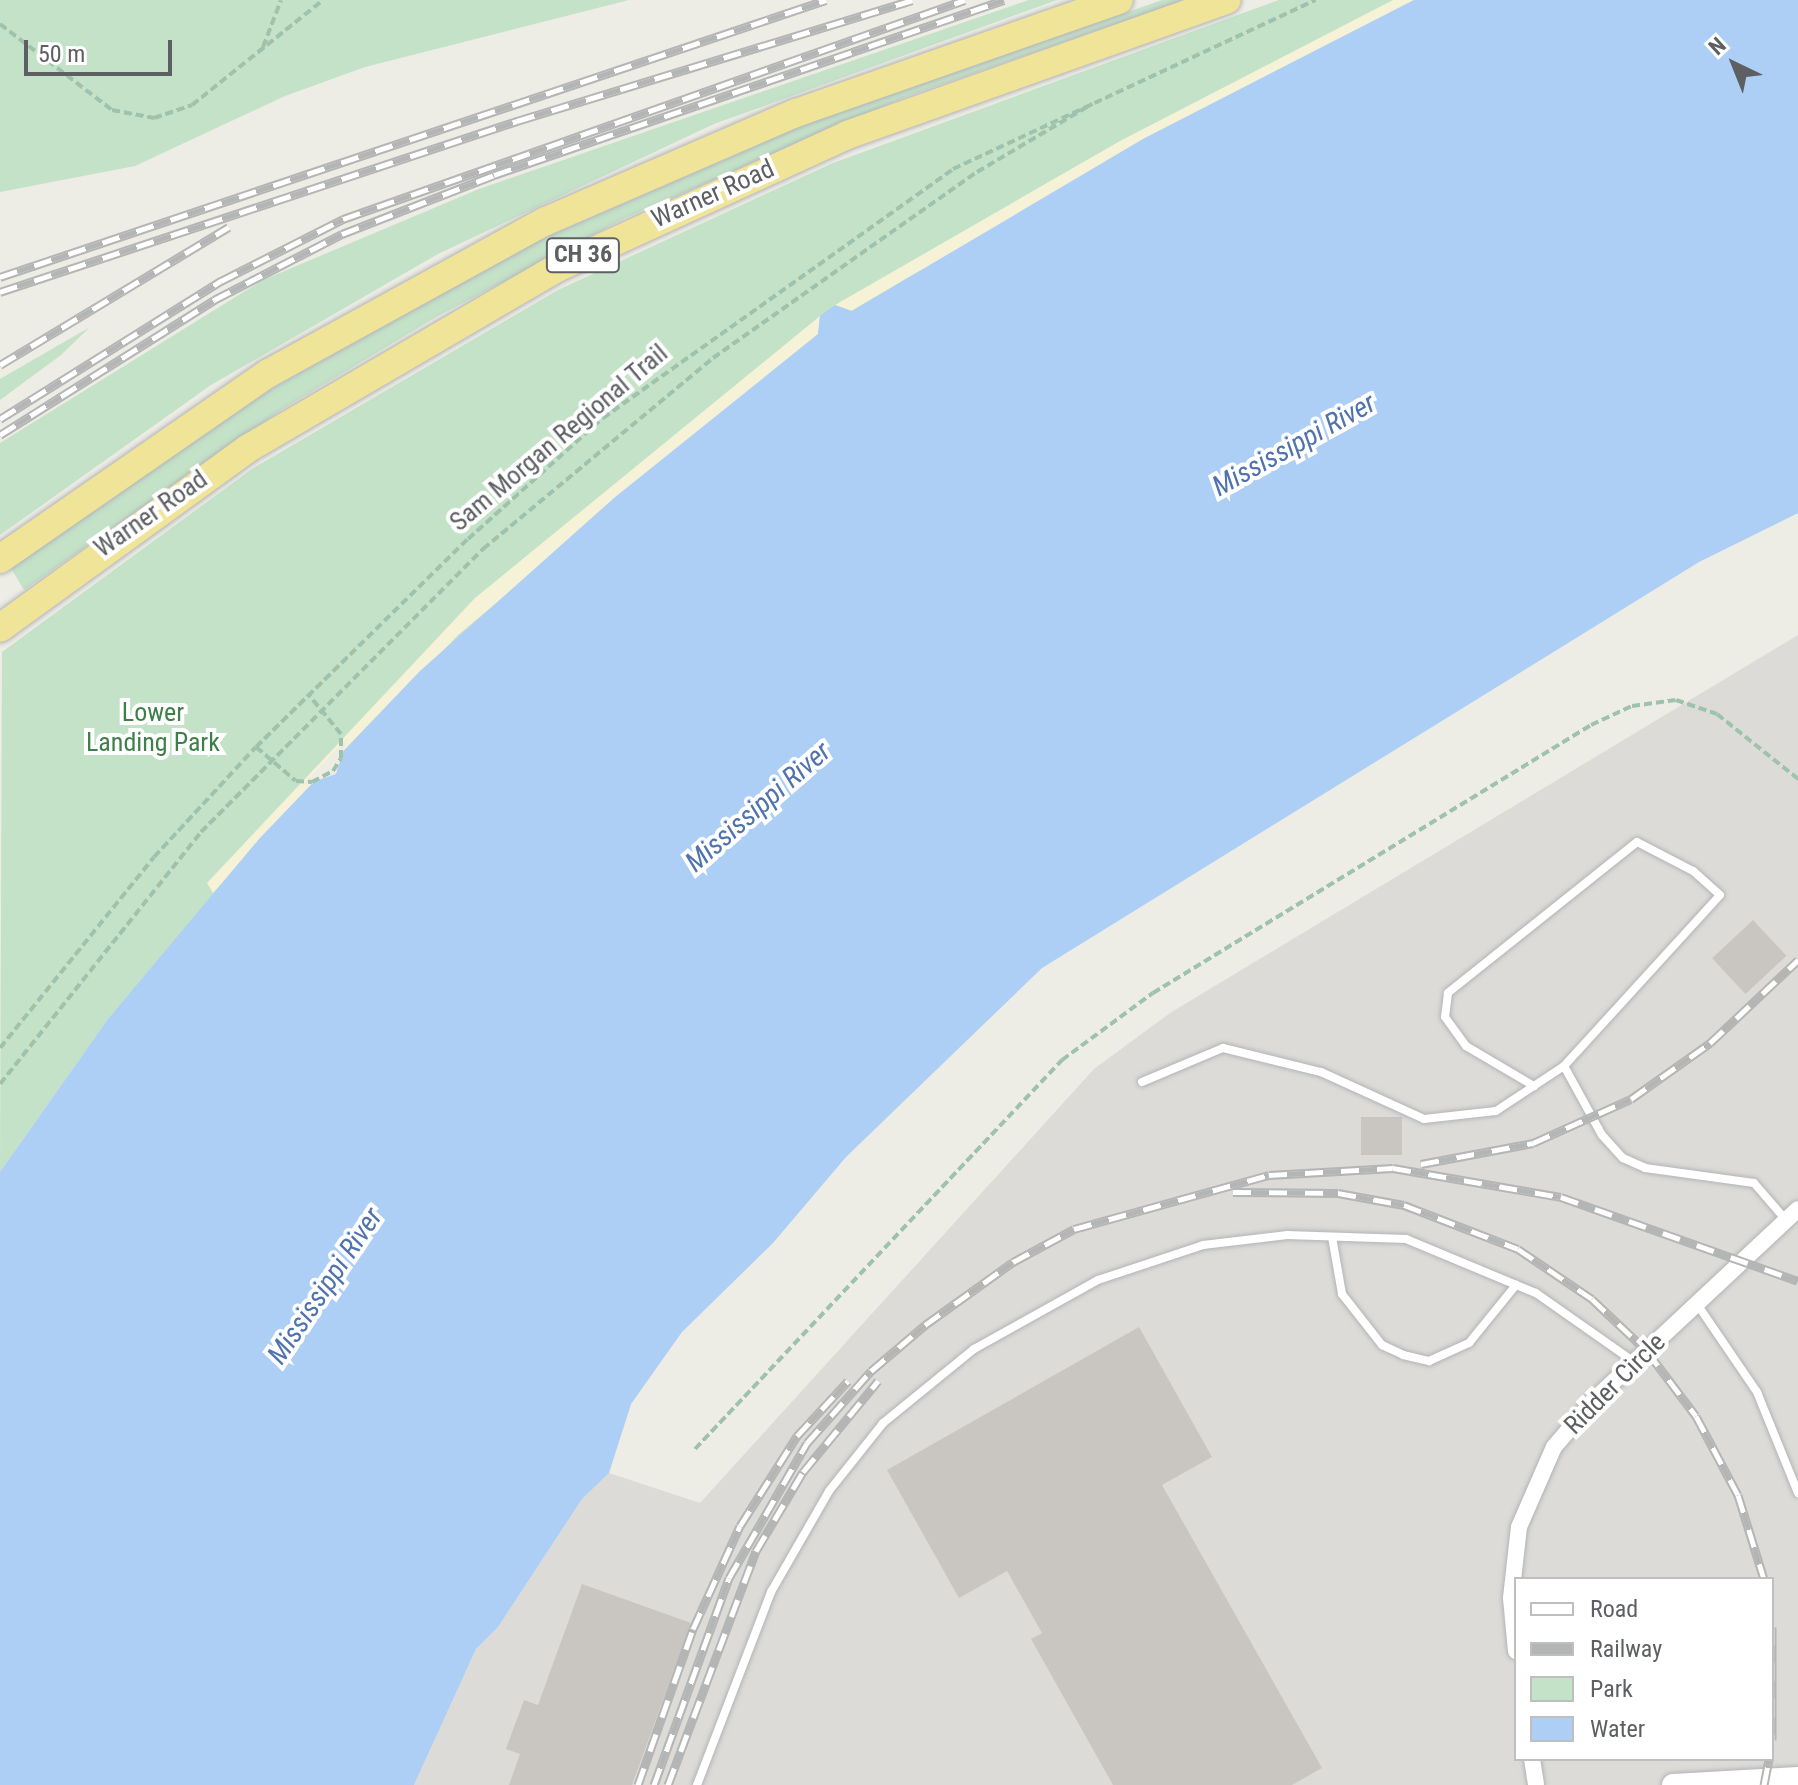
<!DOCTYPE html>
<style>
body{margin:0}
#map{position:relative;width:1798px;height:1785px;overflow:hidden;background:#edece5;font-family:"Roboto Condensed",sans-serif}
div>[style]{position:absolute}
.industrial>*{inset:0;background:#dcdbd7}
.green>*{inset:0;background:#c4e2c8}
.sand>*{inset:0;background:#f6f2d7}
.water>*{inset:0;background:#adcef5}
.pier>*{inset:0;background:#edece5}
.building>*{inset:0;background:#c9c6c1;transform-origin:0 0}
.path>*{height:4px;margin-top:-2px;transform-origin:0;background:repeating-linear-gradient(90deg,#9ec2ac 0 8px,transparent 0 12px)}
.roads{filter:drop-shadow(0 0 2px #b2b4b8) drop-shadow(0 0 2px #b2b4b8)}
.lane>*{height:8px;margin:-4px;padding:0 4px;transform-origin:4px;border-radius:4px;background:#fff}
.street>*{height:16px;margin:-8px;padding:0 8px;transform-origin:8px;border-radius:8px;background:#fff}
.secondary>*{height:22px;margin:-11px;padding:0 11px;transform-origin:11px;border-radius:11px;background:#fff}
.highway>*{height:28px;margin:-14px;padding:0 14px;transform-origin:14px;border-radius:14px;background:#f0e499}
.rail>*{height:9px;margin-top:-4.5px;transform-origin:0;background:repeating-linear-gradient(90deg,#fff 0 18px,#b4b5b5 0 36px);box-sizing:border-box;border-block:2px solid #b4b5b5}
span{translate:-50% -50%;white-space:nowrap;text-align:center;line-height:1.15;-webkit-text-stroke:8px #fff;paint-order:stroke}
.shield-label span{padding:2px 6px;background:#fff;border:2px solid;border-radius:6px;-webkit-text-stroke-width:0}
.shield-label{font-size:24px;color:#5d5f63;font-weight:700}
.street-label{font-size:26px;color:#5d5f63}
.park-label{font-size:26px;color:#3f804a}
.water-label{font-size:28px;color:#5073ad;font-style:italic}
.legend{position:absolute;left:1514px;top:1577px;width:260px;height:184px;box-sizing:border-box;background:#fff;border:2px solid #bebfc1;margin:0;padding:10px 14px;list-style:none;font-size:24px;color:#5d5f63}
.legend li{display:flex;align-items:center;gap:16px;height:40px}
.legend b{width:40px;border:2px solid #bebfc1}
.north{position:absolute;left:1694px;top:24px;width:80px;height:80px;-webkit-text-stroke:6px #fff;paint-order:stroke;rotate:317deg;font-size:22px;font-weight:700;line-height:32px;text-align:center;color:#5d5f63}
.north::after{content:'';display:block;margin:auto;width:28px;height:36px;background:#5d5f63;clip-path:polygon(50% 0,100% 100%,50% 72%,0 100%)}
.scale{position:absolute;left:24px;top:40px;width:148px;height:36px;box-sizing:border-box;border:4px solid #5d5f63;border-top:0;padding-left:10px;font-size:24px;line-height:28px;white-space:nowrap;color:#5d5f63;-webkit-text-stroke:6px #fff;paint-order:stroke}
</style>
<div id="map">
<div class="industrial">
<i style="clip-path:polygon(evenodd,1798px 635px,1798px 1785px,414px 1785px,476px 1649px,498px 1627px,582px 1499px,609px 1473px,700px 1503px,1094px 1069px,1170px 1013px,1798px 635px,1516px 1579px,1772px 1579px,1772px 1759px,1516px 1759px,1516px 1579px)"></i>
</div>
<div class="green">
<i style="clip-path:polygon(0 0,629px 0,365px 67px,285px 96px,135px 166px,0 192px)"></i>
<i style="clip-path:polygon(1029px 0,1057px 0,714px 124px,438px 254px,211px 385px,0 535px,0 443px,263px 280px,479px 189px)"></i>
<i style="clip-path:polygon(1162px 0,1184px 0,905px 97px,623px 219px,438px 316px,281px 410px,24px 590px,11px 568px,269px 390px,533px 243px,808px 123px)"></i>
<i style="clip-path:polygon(1279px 0,1414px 0,1143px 139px,926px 265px,304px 790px,108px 1019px,0 1172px,2px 652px,252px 469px,558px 290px,833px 163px)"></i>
<i style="clip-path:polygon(90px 327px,61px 355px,0 400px,0 379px)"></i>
</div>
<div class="sand">
<i style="clip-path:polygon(1393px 0,1414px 0,1143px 139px,851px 311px,835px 305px,1120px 141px)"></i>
<i style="clip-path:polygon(820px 316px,818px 334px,458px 635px,213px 893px,207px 883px,475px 598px)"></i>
</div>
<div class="water">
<i style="clip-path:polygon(1414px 0,1798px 0,1798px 513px,1699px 562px,1042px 968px,846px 1157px,773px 1243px,682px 1332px,631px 1404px,609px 1473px,582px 1499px,498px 1627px,476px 1649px,414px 1785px,0 1785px,0 1172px,108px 1019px,259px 839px,420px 671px,614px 498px,818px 334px,820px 316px,835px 305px,852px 311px,1143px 139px)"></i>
</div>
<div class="pier">
<i style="clip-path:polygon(347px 739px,336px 774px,302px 786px)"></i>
</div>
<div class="building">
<i style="left:1753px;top:920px;width:49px;height:56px;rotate:47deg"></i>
<i style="left:1361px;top:1117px;width:41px;height:38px"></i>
<i style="clip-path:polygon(1139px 1327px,1212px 1457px,1162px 1485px,1322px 1768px,1292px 1785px,1113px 1785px,1031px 1639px,1042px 1633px,1007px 1571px,959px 1598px,887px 1470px)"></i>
<i style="clip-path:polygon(582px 1584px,691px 1623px,632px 1785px,509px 1785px,520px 1754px,506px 1749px,524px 1700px,538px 1705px)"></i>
</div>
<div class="path">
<i style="left:0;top:24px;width:141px;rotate:37.5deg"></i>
<i style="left:112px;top:110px;width:43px;rotate:10.8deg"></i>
<i style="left:154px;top:118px;width:40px;rotate:-18.9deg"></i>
<i style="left:192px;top:105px;width:168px;rotate:-38.7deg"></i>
<i style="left:263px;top:47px;width:50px;rotate:-69deg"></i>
<i style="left:256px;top:747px;width:52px;rotate:40.4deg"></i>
<i style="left:296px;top:781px;width:16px;rotate:4deg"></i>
<i style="left:312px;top:782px;width:24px;rotate:-28deg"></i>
<i style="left:333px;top:771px;width:15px;rotate:-58deg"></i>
<i style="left:341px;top:758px;width:24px;rotate:-90deg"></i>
<i style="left:341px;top:734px;width:52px;rotate:-129.5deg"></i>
<i style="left:0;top:1048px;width:245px;rotate:-51.1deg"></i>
<i style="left:154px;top:857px;width:150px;rotate:-47.2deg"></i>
<i style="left:256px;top:747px;width:297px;rotate:-44.5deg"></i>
<i style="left:468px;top:539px;width:181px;rotate:-41.9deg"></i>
<i style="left:603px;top:418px;width:430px;rotate:-35.4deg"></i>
<i style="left:953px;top:169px;width:400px;rotate:-25deg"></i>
<i style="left:0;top:1084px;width:322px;rotate:-51.4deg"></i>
<i style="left:201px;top:832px;width:400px;rotate:-45.1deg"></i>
<i style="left:483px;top:549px;width:299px;rotate:-39.7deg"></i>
<i style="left:713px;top:358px;width:323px;rotate:-35.2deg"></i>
<i style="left:977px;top:172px;width:134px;rotate:-30.6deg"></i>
<i style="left:695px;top:1449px;width:535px;rotate:-46.67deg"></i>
<i style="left:1062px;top:1060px;width:113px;rotate:-36.4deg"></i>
<i style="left:1153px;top:993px;width:513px;rotate:-31.46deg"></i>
<i style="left:1591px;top:725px;width:45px;rotate:-24.9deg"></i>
<i style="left:1632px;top:706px;width:44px;rotate:-7.8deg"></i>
<i style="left:1676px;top:700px;width:43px;rotate:18.9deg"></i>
<i style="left:1717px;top:714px;width:104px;rotate:38.7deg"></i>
</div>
<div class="roads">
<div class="lane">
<i style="left:1564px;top:1066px;width:79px;rotate:61.2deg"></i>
<i style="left:1602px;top:1135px;width:31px;rotate:48deg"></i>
<i style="left:1623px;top:1158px;width:24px;rotate:24deg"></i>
<i style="left:1645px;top:1168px;width:110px;rotate:7.8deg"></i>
<i style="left:1754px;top:1183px;width:49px;rotate:49.1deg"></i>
<i style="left:1142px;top:1082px;width:88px;rotate:-22.8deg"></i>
<i style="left:1223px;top:1048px;width:101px;rotate:13.8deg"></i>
<i style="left:1321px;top:1072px;width:113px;rotate:24.5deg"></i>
<i style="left:1424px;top:1119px;width:72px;rotate:-6.3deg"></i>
<i style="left:1496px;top:1111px;width:82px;rotate:-33.5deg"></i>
<i style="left:1564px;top:1066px;width:231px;rotate:-47.6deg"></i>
<i style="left:1720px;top:895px;width:36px;rotate:-138deg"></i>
<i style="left:1693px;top:871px;width:63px;rotate:-152.6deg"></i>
<i style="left:1637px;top:842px;width:242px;rotate:141.4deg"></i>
<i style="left:1448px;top:993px;width:24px;rotate:97deg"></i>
<i style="left:1445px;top:1017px;width:36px;rotate:54deg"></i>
<i style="left:1466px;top:1046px;width:79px;rotate:30.5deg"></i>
<i style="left:1332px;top:1237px;width:58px;rotate:80deg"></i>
<i style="left:1342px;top:1294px;width:65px;rotate:51.9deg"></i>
<i style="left:1382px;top:1345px;width:23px;rotate:25deg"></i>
<i style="left:1403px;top:1355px;width:27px;rotate:13deg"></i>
<i style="left:1429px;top:1361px;width:44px;rotate:-24.2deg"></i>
<i style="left:1469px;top:1343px;width:75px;rotate:-51deg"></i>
<i style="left:1697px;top:1304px;width:107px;rotate:55.7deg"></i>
<i style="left:1757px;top:1392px;width:109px;rotate:67.9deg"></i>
<i style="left:697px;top:1785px;width:207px;rotate:-69deg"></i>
<i style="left:771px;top:1592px;width:116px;rotate:-60.1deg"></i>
<i style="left:829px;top:1491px;width:87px;rotate:-51.5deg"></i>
<i style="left:883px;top:1423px;width:117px;rotate:-39.1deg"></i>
<i style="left:974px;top:1349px;width:142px;rotate:-29.1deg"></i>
<i style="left:1098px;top:1280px;width:111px;rotate:-18.4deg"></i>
<i style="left:1203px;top:1245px;width:85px;rotate:-6.8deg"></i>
<i style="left:1287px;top:1235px;width:119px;rotate:1.9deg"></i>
<i style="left:1406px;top:1239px;width:141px;rotate:22.6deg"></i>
<i style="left:1536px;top:1293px;width:120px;rotate:35.1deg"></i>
</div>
<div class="street">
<i style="left:1516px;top:1651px;width:53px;rotate:-95.4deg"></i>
<i style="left:1511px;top:1598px;width:71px;rotate:-83.6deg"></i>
<i style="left:1519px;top:1527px;width:87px;rotate:-66.4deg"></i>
<i style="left:1554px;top:1447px;width:62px;rotate:-49.6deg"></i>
<i style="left:1594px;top:1400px;width:279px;rotate:-43.1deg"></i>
<i style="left:1532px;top:1759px;width:26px;rotate:81deg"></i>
</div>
<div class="secondary">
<i style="left:1673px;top:1785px;width:125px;rotate:-3.2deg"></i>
</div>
<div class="highway">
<i style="left:0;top:559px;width:327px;rotate:-34.7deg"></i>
<i style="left:269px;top:373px;width:316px;rotate:-28.8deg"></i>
<i style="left:546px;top:221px;width:272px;rotate:-23.4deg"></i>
<i style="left:796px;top:113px;width:342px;rotate:-19.3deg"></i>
<i style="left:0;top:628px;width:305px;rotate:-35.9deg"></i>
<i style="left:247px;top:449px;width:359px;rotate:-30.3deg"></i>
<i style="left:557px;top:268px;width:319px;rotate:-24.6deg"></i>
<i style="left:847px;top:135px;width:403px;rotate:-19.6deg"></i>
</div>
</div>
<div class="rail">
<i style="left:0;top:277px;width:871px;rotate:-18.54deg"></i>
<i style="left:0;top:292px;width:545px;rotate:-18.3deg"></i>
<i style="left:517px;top:121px;width:413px;rotate:-17deg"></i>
<i style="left:0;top:365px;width:267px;rotate:-31.1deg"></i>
<i style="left:0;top:419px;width:261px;rotate:-32deg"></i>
<i style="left:221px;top:281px;width:137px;rotate:-26.9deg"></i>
<i style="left:343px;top:219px;width:659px;rotate:-19.4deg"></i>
<i style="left:0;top:435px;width:253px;rotate:-32.2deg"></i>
<i style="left:214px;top:300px;width:144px;rotate:-27.3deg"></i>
<i style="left:342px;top:234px;width:163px;rotate:-21.2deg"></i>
<i style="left:494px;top:175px;width:539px;rotate:-18.94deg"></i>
<i style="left:1421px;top:1164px;width:114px;rotate:-10.6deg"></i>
<i style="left:1533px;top:1143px;width:107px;rotate:-24.2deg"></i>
<i style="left:1631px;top:1099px;width:97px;rotate:-35.3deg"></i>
<i style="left:1710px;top:1043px;width:121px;rotate:-43.3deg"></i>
<i style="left:1233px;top:1192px;width:105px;rotate:0.5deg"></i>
<i style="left:1338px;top:1193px;width:67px;rotate:10.3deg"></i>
<i style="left:1404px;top:1205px;width:122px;rotate:21.1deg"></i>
<i style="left:1518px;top:1249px;width:89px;rotate:34deg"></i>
<i style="left:1592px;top:1299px;width:76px;rotate:43.4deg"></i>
<i style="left:1647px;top:1351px;width:81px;rotate:53deg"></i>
<i style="left:1696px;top:1416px;width:89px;rotate:62deg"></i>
<i style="left:1738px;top:1495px;width:88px;rotate:72.8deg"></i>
<i style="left:1772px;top:1627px;width:113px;rotate:90deg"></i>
<i style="left:638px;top:1785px;width:165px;rotate:-70.6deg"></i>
<i style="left:693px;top:1629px;width:113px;rotate:-65.5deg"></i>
<i style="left:740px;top:1526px;width:107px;rotate:-57.7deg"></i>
<i style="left:797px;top:1436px;width:75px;rotate:-47.2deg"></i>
<i style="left:654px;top:1785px;width:220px;rotate:-70.1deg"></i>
<i style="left:729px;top:1578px;width:156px;rotate:-60deg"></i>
<i style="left:807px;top:1443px;width:96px;rotate:-48.4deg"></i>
<i style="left:871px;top:1371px;width:71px;rotate:-40.4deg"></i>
<i style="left:925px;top:1325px;width:108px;rotate:-35.6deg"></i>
<i style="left:1013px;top:1262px;width:69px;rotate:-28.4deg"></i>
<i style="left:1074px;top:1229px;width:202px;rotate:-15.5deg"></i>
<i style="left:1269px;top:1175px;width:124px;rotate:-3.2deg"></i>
<i style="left:1393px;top:1168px;width:170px;rotate:9.8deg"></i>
<i style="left:1561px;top:1197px;width:251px;rotate:19.5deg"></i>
<i style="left:668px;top:1785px;width:250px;rotate:-69.4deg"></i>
<i style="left:756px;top:1551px;width:92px;rotate:-59.3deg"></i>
<i style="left:803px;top:1472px;width:118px;rotate:-50.5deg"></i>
<i style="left:1764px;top:1785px;width:26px;rotate:-79deg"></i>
</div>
<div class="shield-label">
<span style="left:583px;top:255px">CH 36</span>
</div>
<div class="street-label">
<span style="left:713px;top:194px;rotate:-24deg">Warner Road</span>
<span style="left:559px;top:438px;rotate:-40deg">Sam Morgan Regional Trail</span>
<span style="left:151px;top:514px;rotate:-35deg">Warner Road</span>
<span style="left:1615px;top:1384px;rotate:-45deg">Ridder Circle</span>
</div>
<div class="park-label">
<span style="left:153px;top:728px">Lower<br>Landing Park</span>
</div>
<div class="water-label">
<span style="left:1294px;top:445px;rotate:-29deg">Mississippi River</span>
<span style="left:758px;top:807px;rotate:-41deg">Mississippi River</span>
<span style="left:325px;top:1286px;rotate:-56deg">Mississippi River</span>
</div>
<ul class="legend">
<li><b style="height:10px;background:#fff"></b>Road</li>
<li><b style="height:10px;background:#b4b5b5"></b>Railway</li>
<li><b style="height:22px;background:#c4e2c8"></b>Park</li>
<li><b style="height:22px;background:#adcef5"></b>Water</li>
</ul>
<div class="north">N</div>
<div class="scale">50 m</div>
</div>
